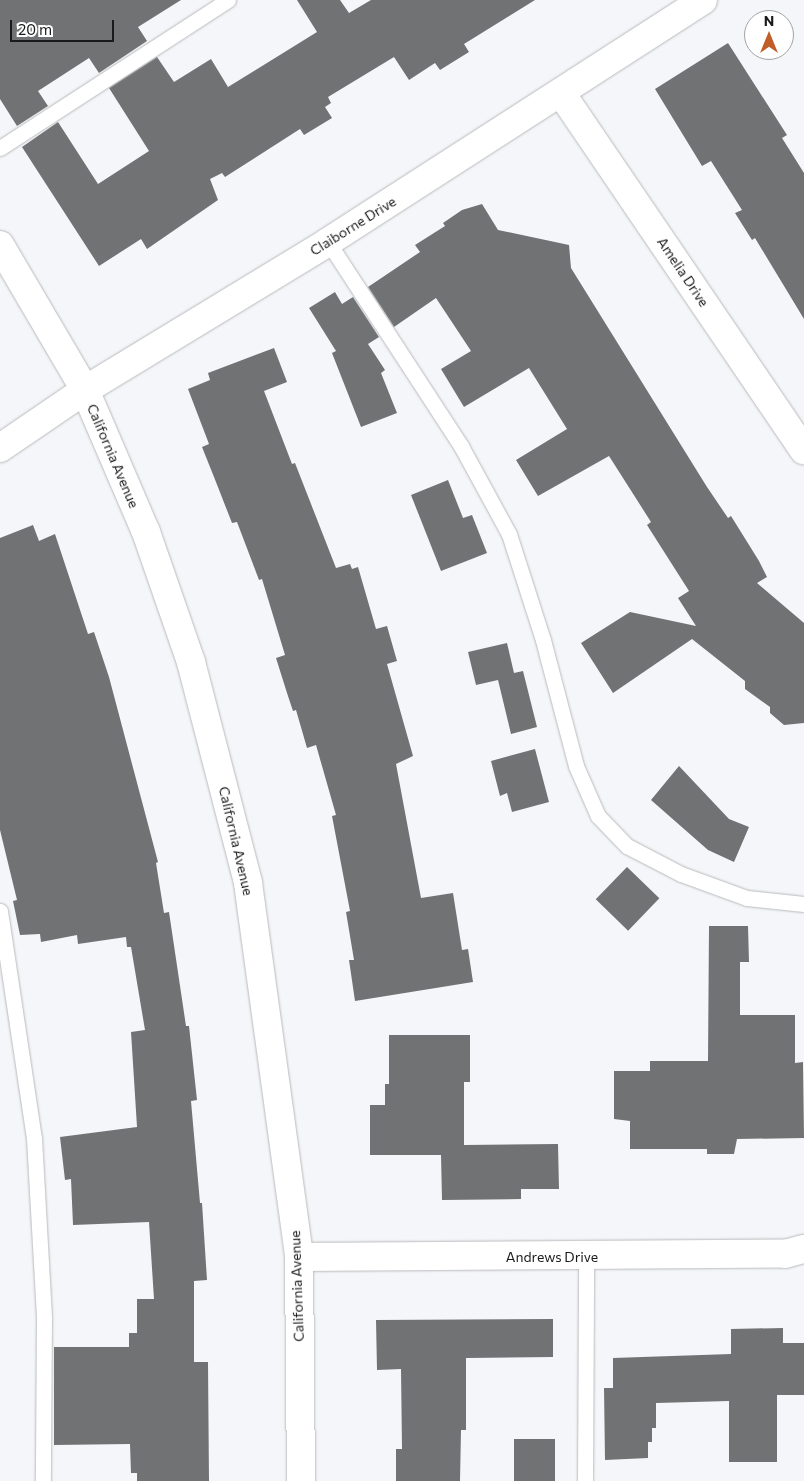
<!DOCTYPE html>
<style>
body{margin:0}
#map{position:relative;width:804px;height:1481px;overflow:hidden;background:#f5f6f9;font-family:Commissioner,sans-serif}
div>[style]{position:absolute}
.building>*{inset:0;background:#717274;transform-origin:0 0}
.roads{filter:drop-shadow(0 0 1px #b8babc) drop-shadow(0 0 1px #b8babc)}
.lane>*{height:15px;margin:-7.5px;padding:0 7.5px;transform-origin:7.5px;border-radius:7.5px;background:#fff}
.street>*{height:28px;margin:-14px;padding:0 14px;transform-origin:14px;border-radius:14px;background:#fff}
.secondary>*{height:28px;margin:-14px;padding:0 14px;transform-origin:14px;border-radius:14px;background:#fff}
span{translate:-50% -50%;white-space:nowrap;text-align:center;line-height:1.15;-webkit-text-stroke:4px #fff;paint-order:stroke}
.street-label{font-size:14px;color:#191a1b}
.north{position:absolute;left:744px;top:10px;width:50px;height:50px;box-sizing:border-box;background:#fff;border:1px solid #a3a3a4;border-radius:50%;rotate:0deg;font-size:14px;font-weight:700;line-height:20px;text-align:center;color:#191a1b}
.north::after{content:'';display:block;margin:auto;width:18px;height:22px;background:#c15d28;clip-path:polygon(50% 0,100% 100%,50% 72%,0 100%)}
.scale{position:absolute;left:10px;top:20px;width:104px;height:22px;box-sizing:border-box;border:2px solid #191a1b;border-top:0;padding-left:6px;font-size:15px;line-height:18px;white-space:nowrap;color:#191a1b;-webkit-text-stroke:4px #fff;paint-order:stroke}
</style>
<div id="map">
<div class="building">
<i style="clip-path:polygon(0 0,181px 0,138px 27px,147px 41px,99px 73px,89px 58px,38px 91px,48px 106px,17px 126px,0 99px)"></i>
<i style="clip-path:polygon(297px 0,340px 0,349px 13px,371px 0,535px 0,464px 44px,469px 52px,440px 70px,435px 63px,409px 80px,394px 57px,328px 97px,331px 103px,325px 107px,332px 118px,304px 135px,300px 129px,225px 177px,222px 173px,210px 179px,218px 200px,147px 249px,141px 239px,99px 266px,22px 147px,58px 122px,98px 184px,149px 151px,109px 88px,157px 57px,174px 82px,211px 59px,228px 87px,317px 32px)"></i>
<i style="clip-path:polygon(728px 43px,787px 135px,782px 138px,804px 173px,804px 319px,755px 238px,752px 240px,735px 213px,742px 210px,711px 161px,702px 166px,655px 89px)"></i>
<i style="clip-path:polygon(482px 204px,498px 230px,569px 245px,571px 268px,707px 487px,728px 518px,731px 516px,759px 561px,767px 577px,757px 583px,804px 623px,804px 723px,784px 725px,770px 713px,770px 707px,745px 689px,745px 681px,692px 639px,613px 693px,581px 643px,630px 612px,696px 626px,678px 598px,689px 591px,647px 525px,651px 522px,609px 456px,538px 496px,516px 460px,567px 429px,529px 368px,464px 407px,441px 369px,471px 351px,436px 298px,394px 327px,368px 287px,420px 252px,415px 245px,445px 226px,443px 223px,462px 210px)"></i>
<i style="clip-path:polygon(335px 292px,342px 304px,353px 297px,379px 337px,368px 344px,385px 370px,381px 373px,397px 413px,361px 427px,332px 353px,336px 351px,309px 308px)"></i>
<i style="clip-path:polygon(274px 348px,287px 382px,264px 391px,292px 464px,295px 463px,336px 568px,350px 564px,352px 569px,358px 567px,376px 629px,387px 626px,397px 661px,387px 664px,413px 756px,396px 764px,421px 898px,453px 893px,462px 950px,468px 949px,473px 982px,355px 1001px,349px 960px,354px 960px,346px 912px,350px 911px,332px 816px,336px 815px,316px 745px,307px 748px,296px 710px,293px 711px,287px 693px,276px 658px,285px 655px,262px 579px,259px 580px,237px 522px,232px 523px,214px 477px,202px 447px,209px 444px,188px 389px,210px 380px,208px 373px)"></i>
<i style="clip-path:polygon(448px 480px,463px 518px,472px 515px,487px 553px,441px 571px,411px 495px)"></i>
<i style="clip-path:polygon(33px 525px,39px 541px,55px 534px,88px 634px,94px 632px,109px 677px,158px 862px,156px 863px,164px 913px,169px 912px,186px 1026px,189px 1026px,197px 1100px,191px 1101px,200px 1203px,202px 1203px,207px 1280px,194px 1281px,194px 1362px,208px 1362px,209px 1481px,137px 1481px,137px 1473px,131px 1473px,130px 1444px,54px 1445px,54px 1347px,129px 1347px,129px 1333px,137px 1333px,137px 1299px,154px 1299px,149px 1222px,73px 1225px,71px 1179px,65px 1180px,60px 1137px,137px 1127px,131px 1032px,145px 1030px,131px 947px,127px 947px,126px 937px,78px 944px,77px 935px,41px 942px,40px 934px,20px 935px,13px 901px,17px 900px,0 830px,0 538px)"></i>
<i style="clip-path:polygon(507px 643px,514px 673px,523px 671px,537px 727px,511px 734px,498px 680px,476px 685px,468px 652px)"></i>
<i style="clip-path:polygon(535px 749px,549px 802px,512px 812px,507px 793px,500px 796px,491px 761px)"></i>
<i style="clip-path:polygon(679px 766px,729px 819px,749px 827px,734px 862px,708px 850px,651px 800px)"></i>
<i style="left:627px;top:867px;width:45px;height:45px;rotate:44deg"></i>
<i style="clip-path:polygon(709px 926px,748px 926px,749px 962px,740px 962px,740px 1015px,795px 1015px,795px 1063px,803px 1062px,804px 1138px,737px 1139px,734px 1154px,707px 1154px,707px 1149px,630px 1149px,630px 1121px,614px 1119px,614px 1071px,650px 1071px,650px 1061px,708px 1061px)"></i>
<i style="clip-path:polygon(389px 1035px,470px 1035px,470px 1082px,464px 1082px,464px 1145px,558px 1144px,559px 1189px,521px 1189px,521px 1199px,442px 1200px,441px 1155px,370px 1155px,370px 1105px,385px 1105px,385px 1084px,389px 1084px)"></i>
<i style="clip-path:polygon(553px 1319px,553px 1357px,466px 1358px,466px 1430px,461px 1430px,460px 1481px,396px 1481px,396px 1449px,402px 1449px,401px 1369px,377px 1370px,376px 1320px)"></i>
<i style="clip-path:polygon(783px 1328px,783px 1343px,804px 1343px,804px 1395px,777px 1395px,777px 1462px,729px 1462px,729px 1401px,656px 1403px,656px 1428px,652px 1428px,652px 1442px,648px 1442px,648px 1458px,605px 1460px,604px 1388px,613px 1388px,613px 1358px,731px 1354px,731px 1329px)"></i>
<i style="left:514px;top:1439px;width:41px;height:42px"></i>
</div>
<div class="roads">
<div class="lane">
<i style="left:0;top:148px;width:272px;rotate:-33deg"></i>
<i style="left:328px;top:242px;width:244px;rotate:56.9deg"></i>
<i style="left:461px;top:446px;width:100px;rotate:61.4deg"></i>
<i style="left:509px;top:534px;width:111px;rotate:72.2deg"></i>
<i style="left:543px;top:640px;width:130px;rotate:75.3deg"></i>
<i style="left:576px;top:766px;width:55px;rotate:66.3deg"></i>
<i style="left:598px;top:816px;width:42px;rotate:46deg"></i>
<i style="left:627px;top:846px;width:61px;rotate:27.4deg"></i>
<i style="left:681px;top:874px;width:70px;rotate:20deg"></i>
<i style="left:747px;top:898px;width:57px;rotate:6deg"></i>
<i style="left:0;top:911px;width:230px;rotate:81.5deg"></i>
<i style="left:34px;top:1138px;width:180px;rotate:86.8deg"></i>
<i style="left:44px;top:1318px;width:163px;rotate:90.4deg"></i>
<i style="left:585px;top:1481px;width:224px;rotate:-89.7deg"></i>
</div>
<div class="street">
<i style="left:561px;top:93px;width:432px;rotate:55.8deg"></i>
<i style="left:0;top:448px;width:103px;rotate:-34.3deg"></i>
<i style="left:85px;top:390px;width:285px;rotate:-31.3deg"></i>
<i style="left:328px;top:242px;width:446px;rotate:-32.8deg"></i>
<i style="left:299px;top:1257px;width:486px;rotate:-0.4deg"></i>
<i style="left:785px;top:1254px;width:20px;rotate:-15deg"></i>
</div>
<div class="secondary">
<i style="left:0;top:245px;width:168px;rotate:59.6deg"></i>
<i style="left:85px;top:390px;width:155px;rotate:66.8deg"></i>
<i style="left:146px;top:532px;width:138px;rotate:70.9deg"></i>
<i style="left:191px;top:662px;width:228px;rotate:75.5deg"></i>
<i style="left:248px;top:883px;width:377px;rotate:82.2deg"></i>
<i style="left:299px;top:1257px;width:224px;rotate:89.5deg"></i>
</div>
</div>
<div class="street-label">
<span style="left:353px;top:226px;rotate:-32deg">Claiborne Drive</span>
<span style="left:683px;top:272px;rotate:56deg">Amelia Drive</span>
<span style="left:113px;top:456px;rotate:67deg">California Avenue</span>
<span style="left:236px;top:841px;rotate:77deg">California Avenue</span>
<span style="left:552px;top:1257px">Andrews Drive</span>
<span style="left:297px;top:1286px;rotate:-92deg">California Avenue</span>
</div>
<div class="north">N</div>
<div class="scale">20 m</div>
</div>
